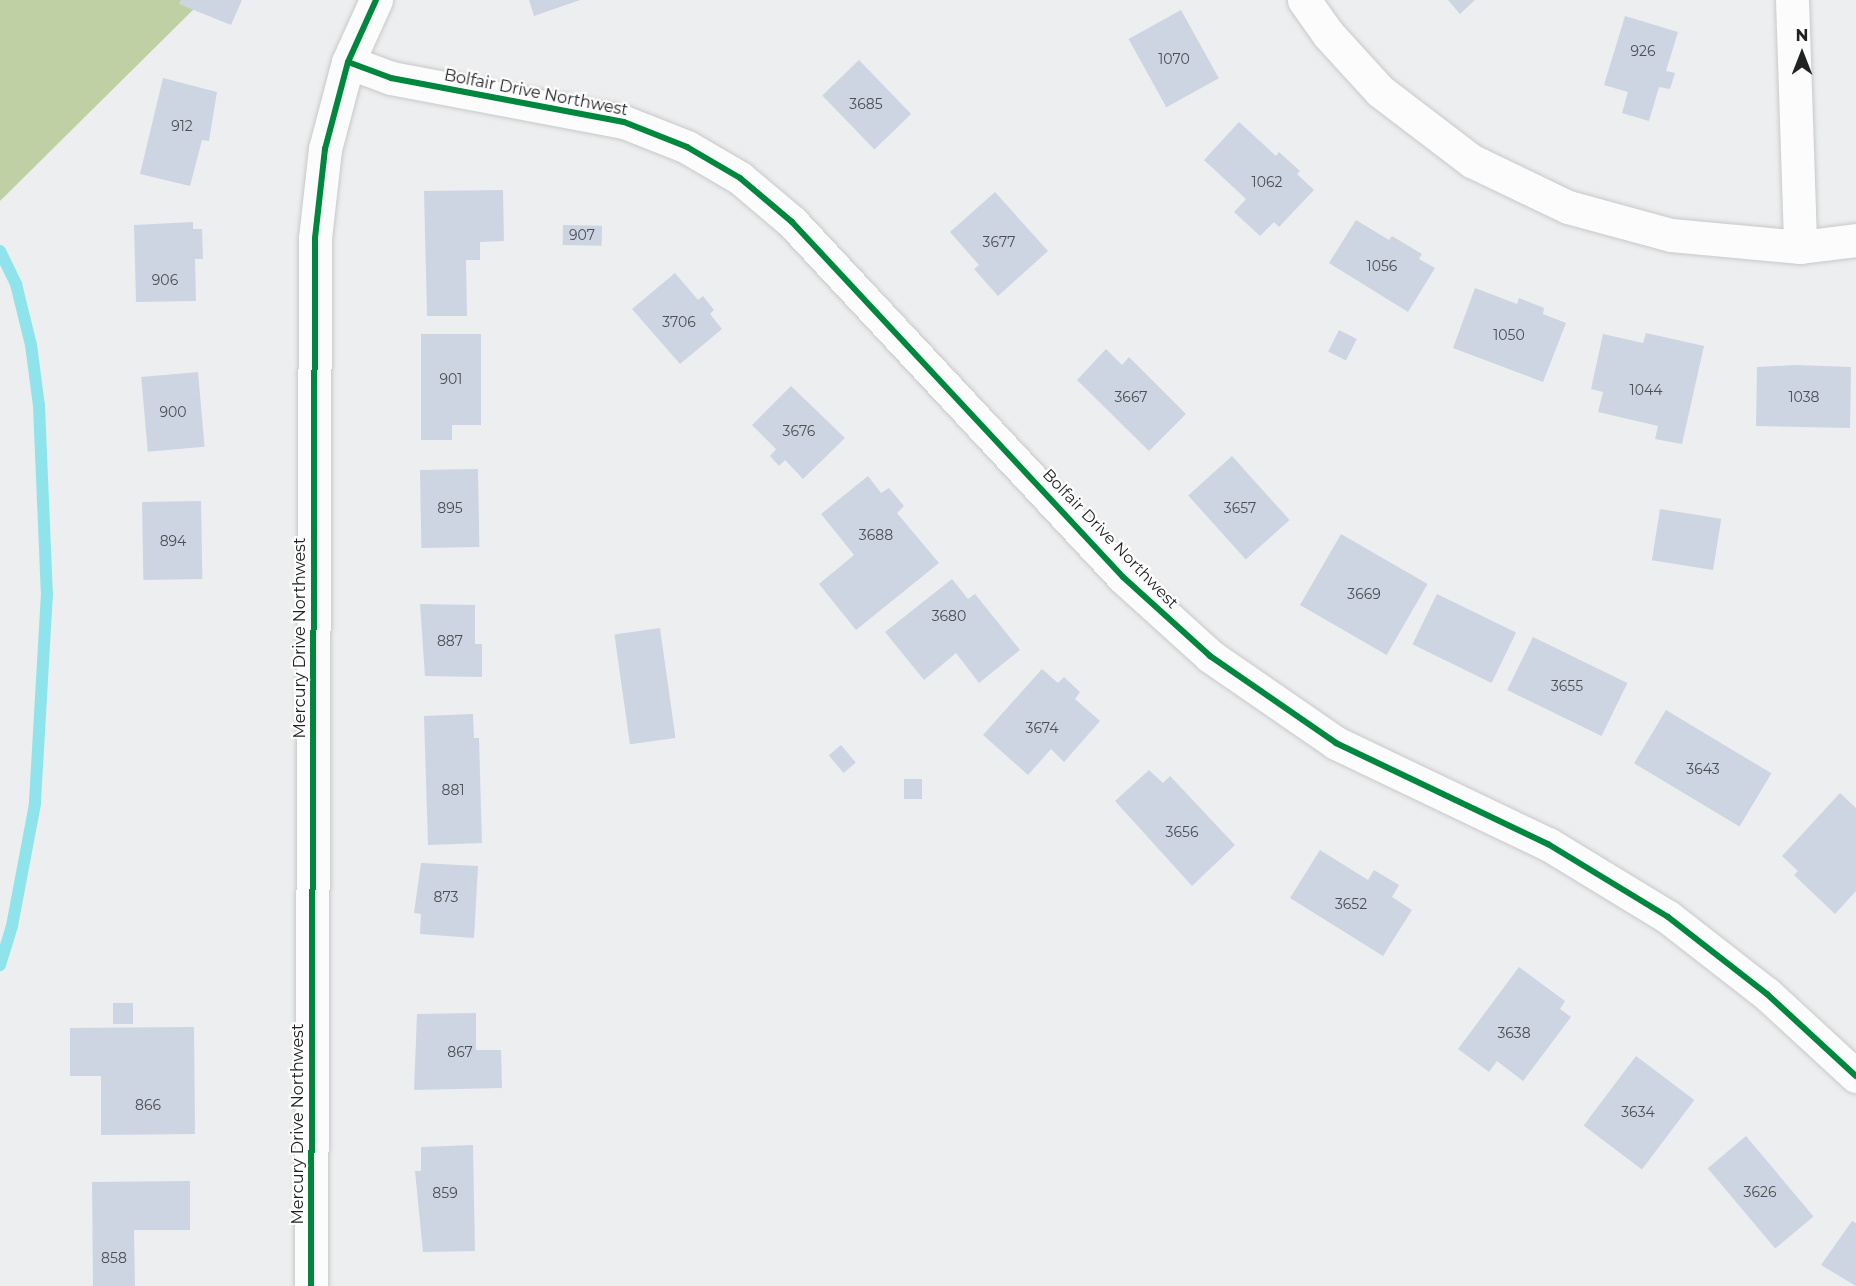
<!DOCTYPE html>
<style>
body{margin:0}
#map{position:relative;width:1856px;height:1286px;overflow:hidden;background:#edeeef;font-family:Montserrat,sans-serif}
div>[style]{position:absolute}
.forest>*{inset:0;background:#c0d0a5}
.stream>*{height:12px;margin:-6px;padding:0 6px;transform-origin:6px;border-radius:6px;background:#8fe4eb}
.building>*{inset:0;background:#cdd5e3;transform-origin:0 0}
.roads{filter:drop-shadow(0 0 2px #c8c9ca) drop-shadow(0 0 2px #c8c9ca)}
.minor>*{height:33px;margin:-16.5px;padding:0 16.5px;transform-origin:16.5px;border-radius:16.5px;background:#fcfcfd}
.cycleway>*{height:6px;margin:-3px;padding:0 3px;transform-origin:3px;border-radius:3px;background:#00873e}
span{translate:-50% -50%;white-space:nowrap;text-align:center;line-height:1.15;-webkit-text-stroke:4.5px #fff;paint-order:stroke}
.number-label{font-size:14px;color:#4c4f53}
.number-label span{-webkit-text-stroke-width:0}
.street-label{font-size:16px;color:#212223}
.north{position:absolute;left:1772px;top:24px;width:60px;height:60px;-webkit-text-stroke:4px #fff;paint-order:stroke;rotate:0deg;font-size:16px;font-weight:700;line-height:24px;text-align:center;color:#212223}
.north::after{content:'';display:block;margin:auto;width:21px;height:27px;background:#212223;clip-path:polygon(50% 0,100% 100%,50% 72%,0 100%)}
</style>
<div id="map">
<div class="forest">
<i style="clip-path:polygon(0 0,203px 0,0 201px)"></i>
</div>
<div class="stream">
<i style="left:0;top:251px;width:37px;rotate:64deg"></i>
<i style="left:16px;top:284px;width:63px;rotate:76.2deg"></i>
<i style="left:31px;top:345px;width:62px;rotate:82.5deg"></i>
<i style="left:39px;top:406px;width:187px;rotate:87.6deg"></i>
<i style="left:47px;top:593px;width:211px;rotate:93.3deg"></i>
<i style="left:35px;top:804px;width:124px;rotate:100.7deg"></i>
<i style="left:12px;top:926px;width:41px;rotate:107.1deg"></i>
</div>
<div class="building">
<i style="clip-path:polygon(181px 0,242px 0,231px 25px,179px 4px)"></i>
<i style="clip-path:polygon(529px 0,580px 0,534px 16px)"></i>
<i style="clip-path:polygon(1448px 0,1475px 0,1460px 14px)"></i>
<i style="left:1181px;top:10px;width:78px;height:60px;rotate:61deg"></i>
<i style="clip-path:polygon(1625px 16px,1678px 32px,1666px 71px,1675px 73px,1670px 89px,1659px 87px,1649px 121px,1622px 113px,1628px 92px,1604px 85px)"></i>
<i style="left:859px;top:60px;width:75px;height:51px;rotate:46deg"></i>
<i style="clip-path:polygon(163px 78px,217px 92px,209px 141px,202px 140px,190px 186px,140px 174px)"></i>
<i style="clip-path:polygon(1239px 122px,1276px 156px,1279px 152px,1300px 171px,1297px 174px,1314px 190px,1279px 227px,1274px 222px,1260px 236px,1234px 212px,1246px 199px,1204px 160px)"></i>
<i style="clip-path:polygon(503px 190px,504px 241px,480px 242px,480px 260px,466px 260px,467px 316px,427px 316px,424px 191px)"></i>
<i style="clip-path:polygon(995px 192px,1048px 251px,998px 296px,974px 269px,979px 265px,950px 232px)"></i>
<i style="clip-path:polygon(1356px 220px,1389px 240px,1392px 236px,1422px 254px,1419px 259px,1435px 268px,1408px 312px,1329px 263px)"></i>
<i style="clip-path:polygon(193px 222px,193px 229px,202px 229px,203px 259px,195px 259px,196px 301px,136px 302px,134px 225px)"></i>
<i style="left:563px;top:225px;width:39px;height:20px;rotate:1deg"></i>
<i style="clip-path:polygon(675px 273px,698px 300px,703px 296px,714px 310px,710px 314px,722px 329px,680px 364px,632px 309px)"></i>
<i style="clip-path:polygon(1475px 288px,1517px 304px,1519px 298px,1544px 308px,1543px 314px,1566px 323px,1543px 382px,1453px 348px)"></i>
<i style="left:1339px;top:330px;width:20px;height:24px;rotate:27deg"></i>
<i style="clip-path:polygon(1646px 333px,1704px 346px,1682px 444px,1655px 439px,1658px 426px,1598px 412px,1603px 392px,1591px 389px,1603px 334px,1643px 343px)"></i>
<i style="clip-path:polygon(421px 334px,481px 334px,481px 425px,452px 425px,452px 440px,421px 440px)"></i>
<i style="clip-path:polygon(1106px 349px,1122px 365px,1129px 357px,1186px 414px,1149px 451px,1077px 380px)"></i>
<i style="clip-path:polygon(1796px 365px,1851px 367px,1850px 428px,1756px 426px,1757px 367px)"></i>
<i style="left:198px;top:372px;width:75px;height:57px;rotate:85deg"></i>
<i style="clip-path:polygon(791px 386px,845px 438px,803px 479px,785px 460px,779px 466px,770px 456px,776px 449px,752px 425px)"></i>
<i style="left:1232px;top:456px;width:86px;height:59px;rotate:48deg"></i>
<i style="left:478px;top:469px;width:78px;height:58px;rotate:89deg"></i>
<i style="clip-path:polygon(868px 476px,881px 493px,889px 488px,904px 506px,897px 513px,939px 563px,856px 630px,819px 584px,854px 555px,821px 514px)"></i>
<i style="left:201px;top:501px;width:78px;height:59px;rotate:89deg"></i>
<i style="left:1660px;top:509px;width:62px;height:52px;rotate:9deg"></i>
<i style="left:1341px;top:534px;width:100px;height:82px;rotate:30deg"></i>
<i style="clip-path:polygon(952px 579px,968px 599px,975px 594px,1020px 650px,979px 683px,956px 653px,924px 680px,885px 632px)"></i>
<i style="left:1437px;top:594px;width:88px;height:56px;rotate:26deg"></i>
<i style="clip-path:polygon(420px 604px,475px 605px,475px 644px,482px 644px,482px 677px,425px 676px)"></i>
<i style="left:660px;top:628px;width:111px;height:46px;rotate:82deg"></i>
<i style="left:1533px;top:637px;width:105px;height:59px;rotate:26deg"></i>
<i style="clip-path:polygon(1042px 669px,1058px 683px,1064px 677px,1080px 692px,1075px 699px,1100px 721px,1064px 762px,1051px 749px,1028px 775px,983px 735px)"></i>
<i style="left:1666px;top:710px;width:123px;height:62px;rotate:31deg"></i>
<i style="clip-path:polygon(473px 714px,474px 738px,479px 738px,482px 843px,428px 845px,424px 716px)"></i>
<i style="left:841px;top:745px;width:23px;height:16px;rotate:50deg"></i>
<i style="clip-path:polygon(1149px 770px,1163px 783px,1170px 776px,1235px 845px,1192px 886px,1115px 801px)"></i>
<i style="left:904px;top:779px;width:18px;height:20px"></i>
<i style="clip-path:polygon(1840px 793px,1856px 808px,1856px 891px,1835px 914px,1794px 875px,1798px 871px,1782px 856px)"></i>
<i style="clip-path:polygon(1320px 850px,1368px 880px,1374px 870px,1399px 885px,1392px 897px,1412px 910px,1383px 956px,1290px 898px)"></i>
<i style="clip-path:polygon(421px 863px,478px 866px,474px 938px,420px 934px,421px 914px,414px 913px)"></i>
<i style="clip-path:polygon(1519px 967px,1565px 1001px,1560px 1009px,1571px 1017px,1523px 1081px,1497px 1061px,1489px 1072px,1458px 1049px)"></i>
<i style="left:133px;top:1003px;width:21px;height:20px;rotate:90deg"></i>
<i style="clip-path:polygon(476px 1013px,476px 1050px,501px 1050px,502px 1088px,414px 1090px,417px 1014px)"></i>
<i style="clip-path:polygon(194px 1027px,195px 1134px,101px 1135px,101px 1076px,70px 1076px,70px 1028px)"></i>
<i style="left:1636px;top:1056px;width:73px;height:87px;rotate:37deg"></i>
<i style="left:1746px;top:1136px;width:105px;height:50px;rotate:50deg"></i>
<i style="clip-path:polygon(473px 1145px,475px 1251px,423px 1252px,415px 1171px,421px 1171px,421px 1147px)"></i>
<i style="clip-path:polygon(190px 1181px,190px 1230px,134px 1230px,135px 1286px,93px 1286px,92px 1182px)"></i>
<i style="clip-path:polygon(1852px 1221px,1856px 1223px,1856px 1286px,1821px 1265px)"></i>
</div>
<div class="roads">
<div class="minor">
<i style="left:1304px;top:0;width:42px;rotate:54.8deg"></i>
<i style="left:1328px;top:34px;width:77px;rotate:47.6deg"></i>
<i style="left:1380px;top:91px;width:116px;rotate:37.3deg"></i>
<i style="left:1472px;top:161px;width:106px;rotate:25.6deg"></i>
<i style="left:1568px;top:207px;width:107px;rotate:15.2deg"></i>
<i style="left:1671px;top:235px;width:130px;rotate:5.3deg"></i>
<i style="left:1800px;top:247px;width:56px;rotate:-7.1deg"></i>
<i style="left:1792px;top:0;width:247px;rotate:88.1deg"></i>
<i style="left:348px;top:62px;width:46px;rotate:20.4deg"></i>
<i style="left:391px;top:78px;width:237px;rotate:10.7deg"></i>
<i style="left:624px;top:122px;width:68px;rotate:21.6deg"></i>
<i style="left:687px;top:147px;width:61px;rotate:30.3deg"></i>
<i style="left:740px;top:178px;width:68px;rotate:40.2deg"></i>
<i style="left:792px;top:222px;width:485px;rotate:47deg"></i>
<i style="left:1123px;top:577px;width:118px;rotate:42.2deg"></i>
<i style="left:1210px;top:656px;width:153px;rotate:34.6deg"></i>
<i style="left:1336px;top:743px;width:235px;rotate:25.5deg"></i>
<i style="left:1548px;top:844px;width:140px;rotate:31.3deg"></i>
<i style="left:1668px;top:917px;width:125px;rotate:37.9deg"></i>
<i style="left:1767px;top:994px;width:121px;rotate:42.7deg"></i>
<i style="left:311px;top:1286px;width:1048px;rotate:-89.78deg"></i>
<i style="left:315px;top:238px;width:90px;rotate:-83.6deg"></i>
<i style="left:325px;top:149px;width:90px;rotate:-75.2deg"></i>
<i style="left:348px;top:62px;width:68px;rotate:-65.7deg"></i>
</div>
</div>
<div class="cycleway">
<i style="left:348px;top:62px;width:46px;rotate:20.4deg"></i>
<i style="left:391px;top:78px;width:237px;rotate:10.7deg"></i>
<i style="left:624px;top:122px;width:68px;rotate:21.6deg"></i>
<i style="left:687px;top:147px;width:61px;rotate:30.3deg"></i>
<i style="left:740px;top:178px;width:68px;rotate:40.2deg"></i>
<i style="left:792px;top:222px;width:485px;rotate:47deg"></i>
<i style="left:1123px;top:577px;width:118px;rotate:42.2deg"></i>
<i style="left:1210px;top:656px;width:153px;rotate:34.6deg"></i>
<i style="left:1336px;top:743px;width:235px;rotate:25.5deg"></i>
<i style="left:1548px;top:844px;width:140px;rotate:31.3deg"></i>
<i style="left:1668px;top:917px;width:125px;rotate:37.9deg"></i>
<i style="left:1767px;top:994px;width:121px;rotate:42.7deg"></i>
<i style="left:311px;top:1286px;width:1048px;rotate:-89.78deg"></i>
<i style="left:315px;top:238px;width:90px;rotate:-83.6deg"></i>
<i style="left:325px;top:149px;width:90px;rotate:-75.2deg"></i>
<i style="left:348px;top:62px;width:68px;rotate:-65.7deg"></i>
</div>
<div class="number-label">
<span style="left:1643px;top:51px">926</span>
<span style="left:1174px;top:59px">1070</span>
<span style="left:866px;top:104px">3685</span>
<span style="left:182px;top:126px">912</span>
<span style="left:1267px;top:182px">1062</span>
<span style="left:582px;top:235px">907</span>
<span style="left:999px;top:242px">3677</span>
<span style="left:1382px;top:266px">1056</span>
<span style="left:165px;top:280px">906</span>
<span style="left:679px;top:322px">3706</span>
<span style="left:1509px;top:335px">1050</span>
<span style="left:451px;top:379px">901</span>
<span style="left:1646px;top:390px">1044</span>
<span style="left:1131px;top:397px">3667</span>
<span style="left:1804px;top:397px">1038</span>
<span style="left:173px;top:412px">900</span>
<span style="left:799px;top:431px">3676</span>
<span style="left:450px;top:508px">895</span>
<span style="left:1240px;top:508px">3657</span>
<span style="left:876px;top:535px">3688</span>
<span style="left:173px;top:541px">894</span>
<span style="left:1364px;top:594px">3669</span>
<span style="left:949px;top:616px">3680</span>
<span style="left:450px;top:641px">887</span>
<span style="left:1567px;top:686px">3655</span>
<span style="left:1042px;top:728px">3674</span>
<span style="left:1703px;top:769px">3643</span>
<span style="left:453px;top:790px">881</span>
<span style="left:1182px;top:832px">3656</span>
<span style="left:446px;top:897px">873</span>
<span style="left:1351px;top:904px">3652</span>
<span style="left:1514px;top:1033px">3638</span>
<span style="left:460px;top:1052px">867</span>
<span style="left:148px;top:1105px">866</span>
<span style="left:1638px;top:1112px">3634</span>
<span style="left:1760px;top:1192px">3626</span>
<span style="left:445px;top:1193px">859</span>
<span style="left:114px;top:1258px">858</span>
</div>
<div class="street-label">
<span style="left:536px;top:93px;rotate:11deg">Bolfair Drive Northwest</span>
<span style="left:1110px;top:539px;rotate:46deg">Bolfair Drive Northwest</span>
<span style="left:300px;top:638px;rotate:-90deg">Mercury Drive Northwest</span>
<span style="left:298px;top:1124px;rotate:-90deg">Mercury Drive Northwest</span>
</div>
<div class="north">N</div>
</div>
